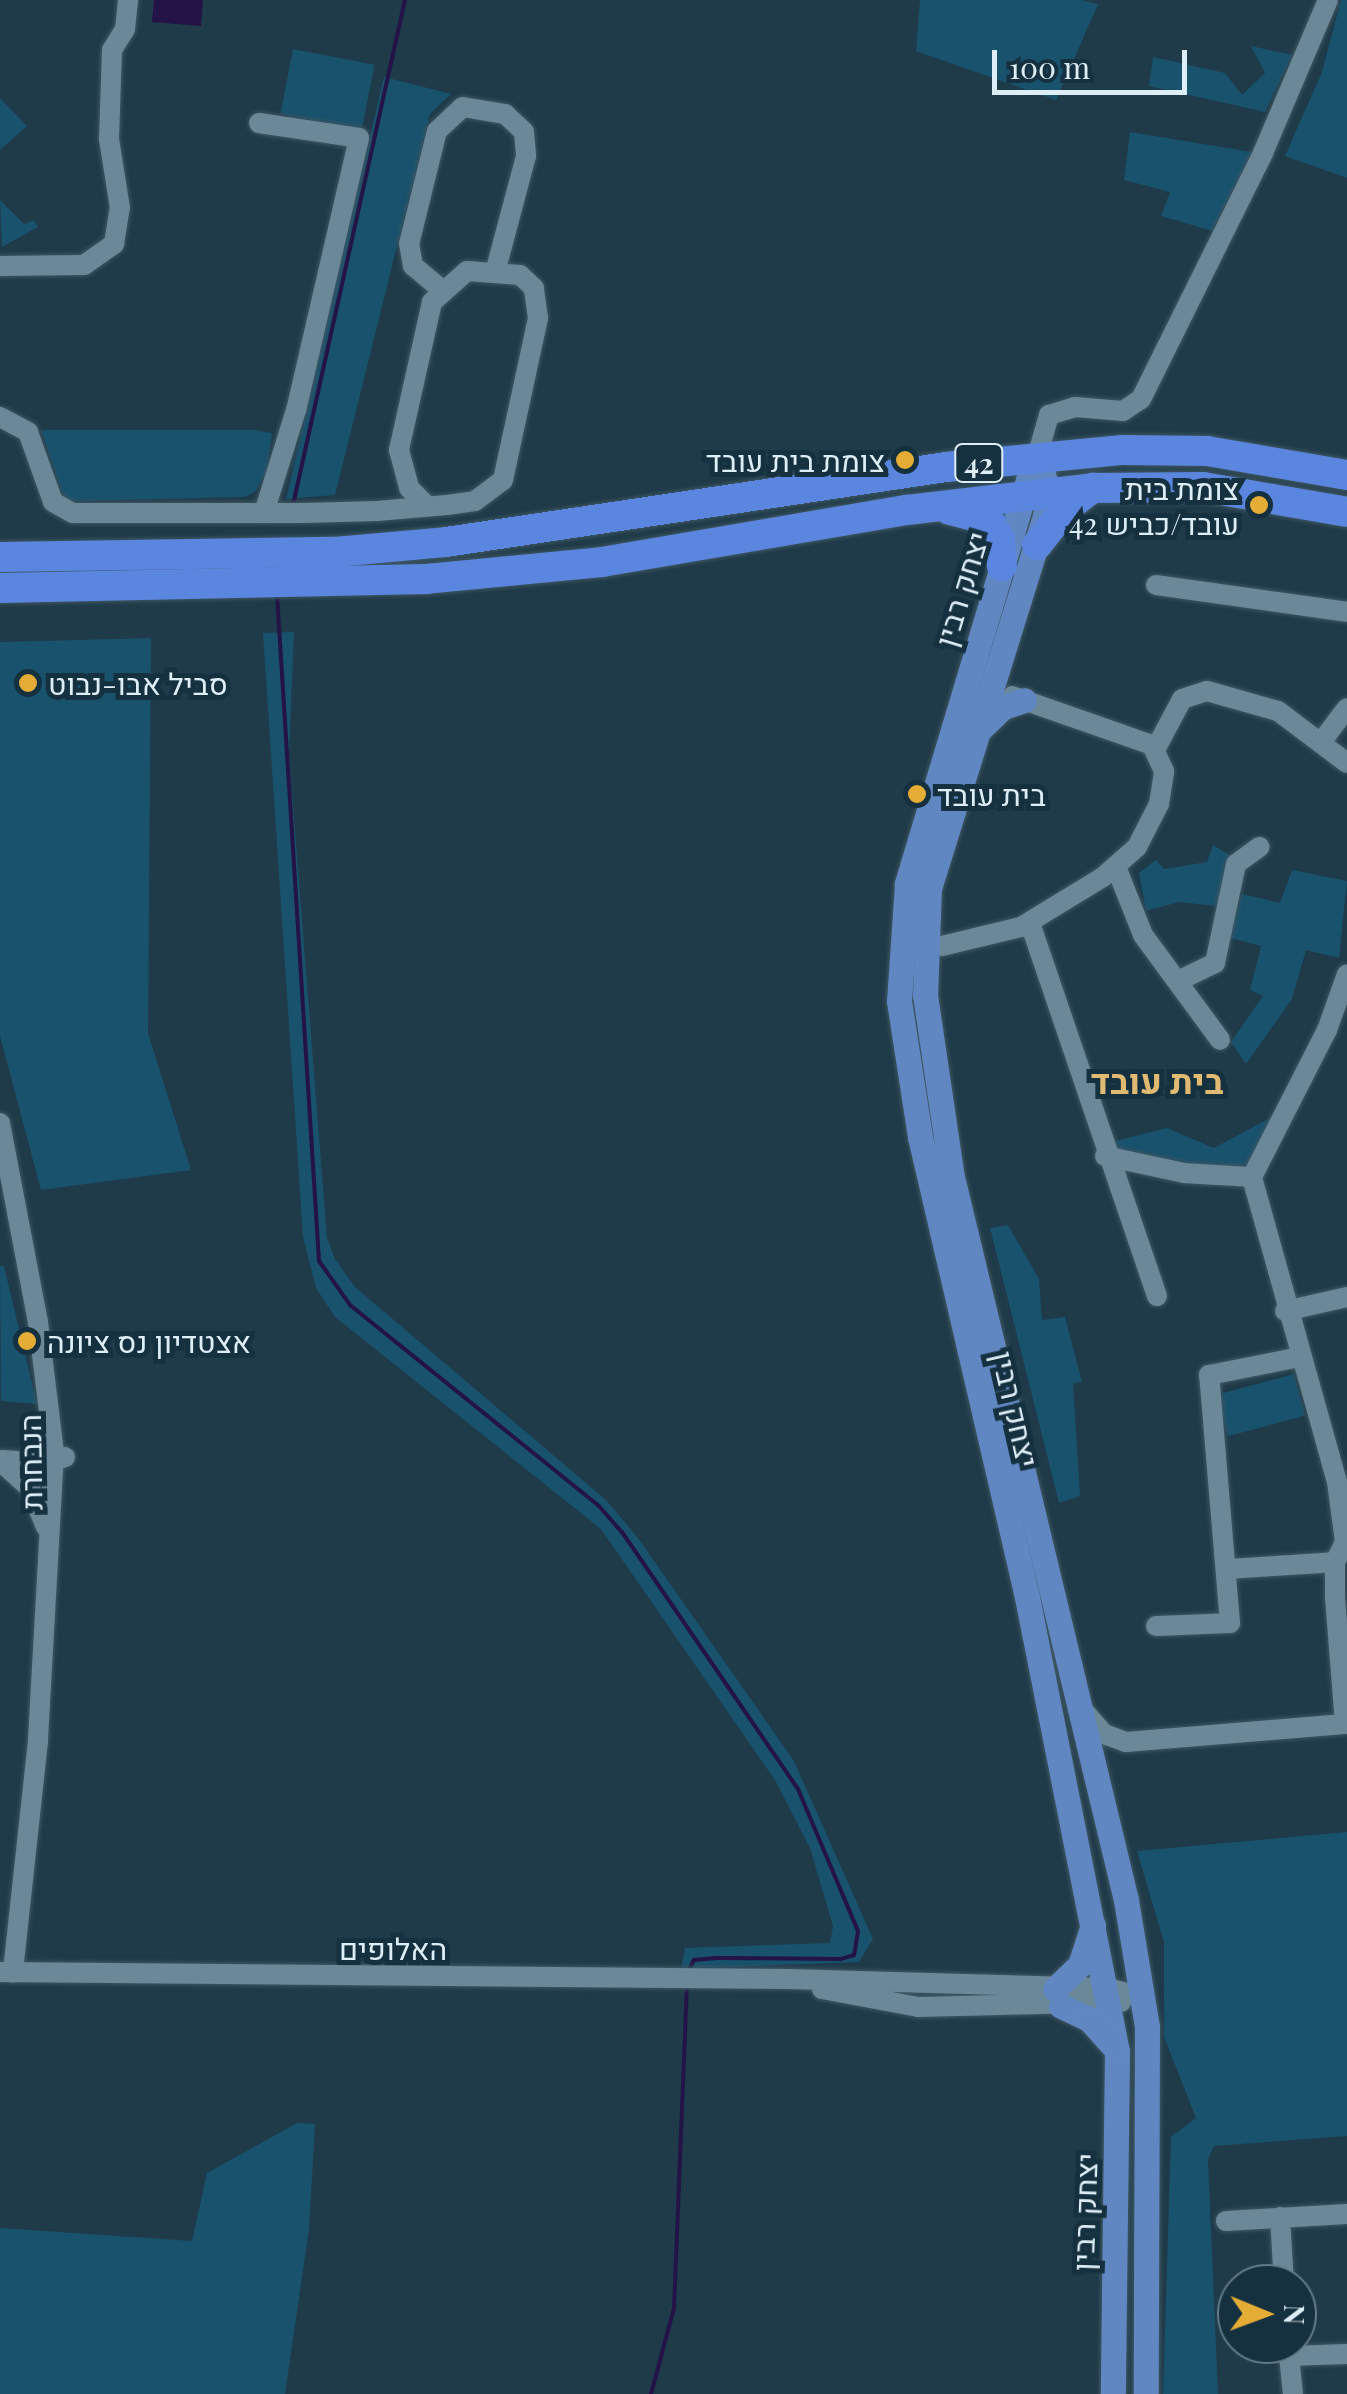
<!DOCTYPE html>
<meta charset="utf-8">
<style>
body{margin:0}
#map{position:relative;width:1347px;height:2394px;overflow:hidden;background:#1f3a48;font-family:"Playfair Display",Heebo,serif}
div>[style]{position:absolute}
.green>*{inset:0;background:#18526d;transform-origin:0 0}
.water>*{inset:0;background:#241347}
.stream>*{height:4px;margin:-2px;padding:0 2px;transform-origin:2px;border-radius:2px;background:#241347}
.roads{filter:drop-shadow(0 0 2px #3e5662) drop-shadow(0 0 2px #3e5662)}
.minor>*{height:20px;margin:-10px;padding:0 10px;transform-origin:10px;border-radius:10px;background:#6b8898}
.major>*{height:25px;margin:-12.5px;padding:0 12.5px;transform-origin:12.5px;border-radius:12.5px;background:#6187c3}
.highway>*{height:30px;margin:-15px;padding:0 15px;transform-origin:15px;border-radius:15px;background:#5b86df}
.dots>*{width:28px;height:28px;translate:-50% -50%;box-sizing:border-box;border:5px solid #15303e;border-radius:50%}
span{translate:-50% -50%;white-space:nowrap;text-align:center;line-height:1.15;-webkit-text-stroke:10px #15303e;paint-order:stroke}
.shield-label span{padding:2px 8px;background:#15303e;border:2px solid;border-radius:8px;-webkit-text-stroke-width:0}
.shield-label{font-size:28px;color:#deeef7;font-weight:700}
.poi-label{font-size:30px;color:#deeef7}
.right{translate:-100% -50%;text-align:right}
.left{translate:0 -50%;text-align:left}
.street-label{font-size:30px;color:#deeef7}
.quarter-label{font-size:35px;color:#e0b972;font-weight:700}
.north{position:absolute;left:1217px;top:2264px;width:100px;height:100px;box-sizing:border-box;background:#15303e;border:2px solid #657c88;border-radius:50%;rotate:91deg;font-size:28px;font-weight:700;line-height:40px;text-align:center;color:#deeef7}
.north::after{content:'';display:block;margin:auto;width:35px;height:45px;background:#e5ad36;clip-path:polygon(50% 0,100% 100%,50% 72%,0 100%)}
.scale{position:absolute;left:992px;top:50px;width:195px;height:45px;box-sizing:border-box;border:5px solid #deeef7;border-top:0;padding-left:12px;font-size:30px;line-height:35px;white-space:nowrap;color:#deeef7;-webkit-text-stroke:8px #15303e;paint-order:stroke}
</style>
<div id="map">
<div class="green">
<i style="clip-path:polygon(920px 0,1081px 0,1098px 4px,1056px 100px,916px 51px)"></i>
<i style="clip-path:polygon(1341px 0,1347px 0,1347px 178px,1285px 156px,1322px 72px)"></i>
<i style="clip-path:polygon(1251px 46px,1292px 55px,1265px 112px,1149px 86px,1153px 57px,1225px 73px,1242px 95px,1265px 73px)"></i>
<i style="left:293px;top:49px;width:83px;height:66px;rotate:11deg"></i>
<i style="clip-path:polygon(384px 77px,451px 94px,430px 114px,335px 495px,286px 499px)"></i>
<i style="clip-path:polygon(0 98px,27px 126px,0 150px)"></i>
<i style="clip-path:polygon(1130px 132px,1252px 152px,1212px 231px,1161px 216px,1170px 192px,1124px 180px)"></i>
<i style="clip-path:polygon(0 200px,24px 224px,34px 220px,38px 227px,2px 247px)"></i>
<i style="clip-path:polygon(41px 430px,254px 430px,272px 433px,267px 470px,256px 491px,245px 497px,76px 501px,64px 498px)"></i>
<i style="clip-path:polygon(294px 632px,289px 755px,327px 1238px,335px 1259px,355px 1287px,606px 1500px,638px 1538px,794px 1761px,873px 1939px,859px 1962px,681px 1969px,685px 1948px,830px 1943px,833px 1926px,810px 1848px,775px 1780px,601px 1529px,335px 1317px,316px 1288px,303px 1237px,263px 633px)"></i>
<i style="clip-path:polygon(151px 638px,148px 1033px,191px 1170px,41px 1190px,0 1036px,0 642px)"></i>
<i style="clip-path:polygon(1213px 845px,1231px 856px,1216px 906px,1179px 902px,1146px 911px,1139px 873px,1156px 860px,1164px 869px,1207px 862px)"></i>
<i style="clip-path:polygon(1292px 870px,1347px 881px,1339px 958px,1306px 950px,1292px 999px,1246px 1064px,1231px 1042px,1263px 996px,1250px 990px,1261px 946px,1230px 938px,1242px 894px,1280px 903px)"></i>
<i style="clip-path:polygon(1274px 1116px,1245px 1170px,1122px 1156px,1111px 1142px,1167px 1128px,1214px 1148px)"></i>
<i style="clip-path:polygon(1008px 1225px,1039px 1279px,1042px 1320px,1065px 1317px,1082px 1382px,1073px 1383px,1080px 1496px,1059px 1503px,990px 1228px)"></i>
<i style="clip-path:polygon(0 1266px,4px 1266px,37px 1404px,1px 1401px)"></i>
<i style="left:1294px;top:1374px;width:43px;height:80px;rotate:75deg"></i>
<i style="clip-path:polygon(1347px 1832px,1347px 2136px,1214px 2146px,1208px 2159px,1218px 2394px,1163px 2394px,1171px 2137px,1196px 2118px,1164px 2037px,1164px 1942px,1137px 1851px)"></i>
<i style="clip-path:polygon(297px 2123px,315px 2124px,309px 2229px,285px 2394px,0 2394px,0 2228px,192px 2241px,207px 2173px)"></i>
</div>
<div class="water">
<i style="clip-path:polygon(154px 0,203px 0,201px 26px,152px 22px)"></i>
</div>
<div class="stream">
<i style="left:293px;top:505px;width:517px;rotate:-77.5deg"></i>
<i style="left:277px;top:595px;width:667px;rotate:86.39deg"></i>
<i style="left:319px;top:1261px;width:54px;rotate:54.8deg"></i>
<i style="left:350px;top:1305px;width:320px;rotate:38.9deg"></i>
<i style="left:599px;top:1506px;width:35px;rotate:49deg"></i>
<i style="left:622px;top:1532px;width:311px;rotate:55.6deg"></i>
<i style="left:798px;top:1789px;width:154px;rotate:67.1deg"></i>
<i style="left:858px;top:1931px;width:24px;rotate:99deg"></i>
<i style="left:854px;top:1955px;width:14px;rotate:163deg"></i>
<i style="left:841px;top:1959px;width:125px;rotate:-179.5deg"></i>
<i style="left:716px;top:1958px;width:22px;rotate:175deg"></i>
<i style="left:694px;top:1960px;width:11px;rotate:117deg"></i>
<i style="left:651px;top:2394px;width:89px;rotate:-75deg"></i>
<i style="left:674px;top:2308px;width:318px;rotate:-87.7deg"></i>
</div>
<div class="roads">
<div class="minor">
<i style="left:259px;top:123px;width:101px;rotate:8.5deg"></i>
<i style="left:359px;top:138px;width:279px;rotate:103deg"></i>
<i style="left:296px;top:410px;width:108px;rotate:107.3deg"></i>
<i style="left:0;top:266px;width:84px;rotate:-0.7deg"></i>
<i style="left:84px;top:265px;width:37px;rotate:-35deg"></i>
<i style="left:114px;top:244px;width:36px;rotate:-81deg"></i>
<i style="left:120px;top:208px;width:70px;rotate:-99.1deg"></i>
<i style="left:109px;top:139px;width:89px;rotate:-88.1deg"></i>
<i style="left:112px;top:50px;width:25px;rotate:-58deg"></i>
<i style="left:125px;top:29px;width:29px;rotate:-84deg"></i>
<i style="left:442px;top:290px;width:38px;rotate:-140deg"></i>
<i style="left:413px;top:266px;width:22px;rotate:-100deg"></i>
<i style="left:409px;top:244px;width:116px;rotate:-76.1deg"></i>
<i style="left:437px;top:131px;width:35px;rotate:-43deg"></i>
<i style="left:463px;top:107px;width:43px;rotate:9.5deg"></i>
<i style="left:505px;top:114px;width:26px;rotate:43deg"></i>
<i style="left:524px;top:132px;width:24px;rotate:85deg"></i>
<i style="left:526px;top:156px;width:117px;rotate:104.9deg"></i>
<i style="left:0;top:417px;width:32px;rotate:28deg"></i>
<i style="left:28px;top:432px;width:74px;rotate:70.3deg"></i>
<i style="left:53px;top:502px;width:23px;rotate:29deg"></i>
<i style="left:73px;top:513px;width:230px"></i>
<i style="left:303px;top:513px;width:74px;rotate:-1.5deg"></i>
<i style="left:377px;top:511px;width:70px;rotate:-4.9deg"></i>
<i style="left:447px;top:505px;width:28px;rotate:-8deg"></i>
<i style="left:475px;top:501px;width:35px;rotate:-37deg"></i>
<i style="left:503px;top:480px;width:166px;rotate:-77.8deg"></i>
<i style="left:538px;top:318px;width:30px;rotate:-98deg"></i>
<i style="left:534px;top:288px;width:19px;rotate:-137deg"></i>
<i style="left:520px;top:275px;width:53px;rotate:-175.7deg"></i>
<i style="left:467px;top:271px;width:47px;rotate:138.5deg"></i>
<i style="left:432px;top:302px;width:152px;rotate:102.6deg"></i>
<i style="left:399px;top:450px;width:39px;rotate:75deg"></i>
<i style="left:409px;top:488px;width:25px;rotate:45deg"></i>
<i style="left:1037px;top:457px;width:44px;rotate:-74.1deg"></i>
<i style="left:1049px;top:415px;width:27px;rotate:-17deg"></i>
<i style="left:1075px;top:407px;width:48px;rotate:4.8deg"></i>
<i style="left:1123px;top:411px;width:22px;rotate:-34deg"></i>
<i style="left:1141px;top:399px;width:275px;rotate:-63.6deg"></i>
<i style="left:1263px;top:153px;width:166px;rotate:-67deg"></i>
<i style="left:1156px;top:585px;width:193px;rotate:8deg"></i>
<i style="left:1322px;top:741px;width:41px;rotate:-52.9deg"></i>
<i style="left:1156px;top:748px;width:55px;rotate:-62deg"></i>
<i style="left:1182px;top:699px;width:26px;rotate:-18deg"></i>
<i style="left:1207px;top:691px;width:74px;rotate:15.7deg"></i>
<i style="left:1278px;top:711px;width:86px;rotate:37deg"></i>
<i style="left:1116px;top:867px;width:73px;rotate:68.3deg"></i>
<i style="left:1143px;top:935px;width:130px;rotate:53.7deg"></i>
<i style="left:1030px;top:923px;width:394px;rotate:71.2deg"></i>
<i style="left:942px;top:946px;width:81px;rotate:-13.5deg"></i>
<i style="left:1021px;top:927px;width:96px;rotate:-31.4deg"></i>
<i style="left:1103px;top:877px;width:45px;rotate:-41.4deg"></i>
<i style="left:1137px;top:847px;width:48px;rotate:-62.9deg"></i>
<i style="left:1159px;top:804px;width:33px;rotate:-81deg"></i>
<i style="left:1164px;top:771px;width:29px;rotate:-115deg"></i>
<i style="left:1152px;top:745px;width:148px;rotate:-160.7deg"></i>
<i style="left:1180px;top:980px;width:39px;rotate:-26deg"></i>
<i style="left:1215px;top:963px;width:101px;rotate:-78deg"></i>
<i style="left:1236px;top:864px;width:29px;rotate:-36deg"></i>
<i style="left:0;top:1123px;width:203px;rotate:79.2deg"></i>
<i style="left:38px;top:1322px;width:132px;rotate:83deg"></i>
<i style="left:54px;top:1453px;width:288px;rotate:93.2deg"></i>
<i style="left:38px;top:1741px;width:233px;rotate:96.2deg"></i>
<i style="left:1105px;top:1156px;width:81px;rotate:12.1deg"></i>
<i style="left:1184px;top:1173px;width:68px;rotate:3.4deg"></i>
<i style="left:1285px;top:1311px;width:64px;rotate:-12.7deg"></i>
<i style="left:2px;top:1460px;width:46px;rotate:3.7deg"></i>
<i style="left:48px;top:1463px;width:18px;rotate:-19deg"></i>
<i style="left:0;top:1461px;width:40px;rotate:42deg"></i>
<i style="left:30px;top:1488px;width:42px;rotate:67.7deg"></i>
<i style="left:1228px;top:1569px;width:107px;rotate:-3.7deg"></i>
<i style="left:1156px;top:1626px;width:74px;rotate:-2.3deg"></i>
<i style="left:1230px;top:1623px;width:249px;rotate:-94.8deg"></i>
<i style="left:1209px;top:1375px;width:93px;rotate:-11.2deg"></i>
<i style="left:1083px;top:1710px;width:32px;rotate:49deg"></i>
<i style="left:1104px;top:1734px;width:23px;rotate:20deg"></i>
<i style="left:1126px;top:1742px;width:222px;rotate:-4.7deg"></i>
<i style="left:1345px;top:1724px;width:128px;rotate:-94.5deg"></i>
<i style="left:1335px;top:1596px;width:34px;rotate:-90deg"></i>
<i style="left:1335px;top:1562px;width:22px;rotate:-63deg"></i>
<i style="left:1345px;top:1542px;width:61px;rotate:-97.6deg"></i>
<i style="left:1337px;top:1482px;width:317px;rotate:-105.6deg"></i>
<i style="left:1252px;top:1177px;width:165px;rotate:-63deg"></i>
<i style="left:1327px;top:1030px;width:59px;rotate:-70.3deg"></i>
<i style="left:0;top:1972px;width:787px;rotate:0.51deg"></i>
<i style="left:787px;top:1979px;width:320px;rotate:1.6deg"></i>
<i style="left:1107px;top:1988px;width:36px;rotate:14deg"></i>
<i style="left:822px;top:1989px;width:98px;rotate:10.6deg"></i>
<i style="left:918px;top:2007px;width:203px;rotate:-1.4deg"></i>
<i style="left:1280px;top:2217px;width:67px;rotate:86.6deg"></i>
<i style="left:1226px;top:2221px;width:121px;rotate:-3.3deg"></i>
<i style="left:1288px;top:2346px;width:48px;rotate:84.1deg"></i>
<i style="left:1289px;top:2356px;width:58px;rotate:-2deg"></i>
</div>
<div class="major">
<i style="left:1037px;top:457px;width:37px;rotate:71deg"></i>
<i style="left:1049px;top:492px;width:24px;rotate:99deg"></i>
<i style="left:1045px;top:516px;width:390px;rotate:107.3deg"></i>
<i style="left:929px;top:888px;width:107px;rotate:92.1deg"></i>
<i style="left:925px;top:995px;width:184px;rotate:81.6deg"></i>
<i style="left:952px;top:1177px;width:744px;rotate:76.47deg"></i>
<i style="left:1126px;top:1900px;width:129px;rotate:80.6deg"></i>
<i style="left:1147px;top:2027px;width:367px;rotate:90.2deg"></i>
<i style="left:1028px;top:480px;width:422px;rotate:106.7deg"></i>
<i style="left:907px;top:884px;width:117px;rotate:93.9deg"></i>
<i style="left:899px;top:1001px;width:138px;rotate:81.2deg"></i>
<i style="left:920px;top:1137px;width:472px;rotate:76.9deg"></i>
<i style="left:1027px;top:1597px;width:463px;rotate:78.8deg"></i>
<i style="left:1117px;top:2051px;width:343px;rotate:90.7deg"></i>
<i style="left:979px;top:730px;width:33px;rotate:-44deg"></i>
<i style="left:1003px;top:707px;width:22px;rotate:-18deg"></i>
<i style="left:1055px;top:1989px;width:35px;rotate:-44deg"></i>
<i style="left:1080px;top:1965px;width:42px;rotate:-72deg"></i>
<i style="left:1061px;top:2006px;width:31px;rotate:25deg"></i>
<i style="left:1089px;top:2019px;width:39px;rotate:48deg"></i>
</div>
<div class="highway">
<i style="left:950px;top:510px;width:40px;rotate:14.4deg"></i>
<i style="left:989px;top:520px;width:22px;rotate:60deg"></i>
<i style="left:1000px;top:539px;width:27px;rotate:86deg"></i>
<i style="left:1037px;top:545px;width:47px;rotate:-51.9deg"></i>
<i style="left:1066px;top:508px;width:34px;rotate:-37deg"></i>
<i style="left:0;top:557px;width:335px;rotate:-0.9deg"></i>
<i style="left:335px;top:552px;width:111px;rotate:-5.1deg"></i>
<i style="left:446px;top:542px;width:506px;rotate:-8.53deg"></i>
<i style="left:946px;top:467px;width:178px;rotate:-5.5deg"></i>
<i style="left:1123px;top:450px;width:84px;rotate:0.7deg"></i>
<i style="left:1207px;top:451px;width:142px;rotate:9.7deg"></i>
<i style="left:0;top:588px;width:426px;rotate:-1.2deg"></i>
<i style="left:426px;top:579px;width:177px;rotate:-5.5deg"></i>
<i style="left:602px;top:562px;width:309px;rotate:-9.7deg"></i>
<i style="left:907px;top:510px;width:187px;rotate:-6.7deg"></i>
<i style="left:1093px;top:488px;width:110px;rotate:-0.5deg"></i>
<i style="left:1203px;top:487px;width:146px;rotate:9.8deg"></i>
</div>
</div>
<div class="dots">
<i style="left:905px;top:460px;background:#e5ad36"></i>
<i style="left:1259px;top:505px;background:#e5ad36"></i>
<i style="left:28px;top:683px;background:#e5ad36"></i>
<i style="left:917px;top:794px;background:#e5ad36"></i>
<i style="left:27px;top:1341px;background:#e5ad36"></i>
</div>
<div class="shield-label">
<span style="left:979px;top:463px">42</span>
</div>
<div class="poi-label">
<span class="right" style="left:885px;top:460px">צומת בית עובד</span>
<span class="right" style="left:1239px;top:505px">צומת בית<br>עובד/כביש 42</span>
<span class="left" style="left:48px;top:683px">סביל אבו-נבוט</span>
<span class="left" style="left:937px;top:794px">בית עובד</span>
<span class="left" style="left:47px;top:1341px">אצטדיון נס ציונה</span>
</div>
<div class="street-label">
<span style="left:961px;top:589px;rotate:-73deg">יצחק רבין</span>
<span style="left:1016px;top:1409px;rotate:77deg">יצחק רבין</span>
<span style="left:30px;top:1462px;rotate:-91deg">הנבחרת</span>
<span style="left:393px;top:1948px">האלופים</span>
<span style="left:1084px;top:2212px;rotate:-88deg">יצחק רבין</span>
</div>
<div class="quarter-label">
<span style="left:1157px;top:1080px">בית עובד</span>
</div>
<div class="north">N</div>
<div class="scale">100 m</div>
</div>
